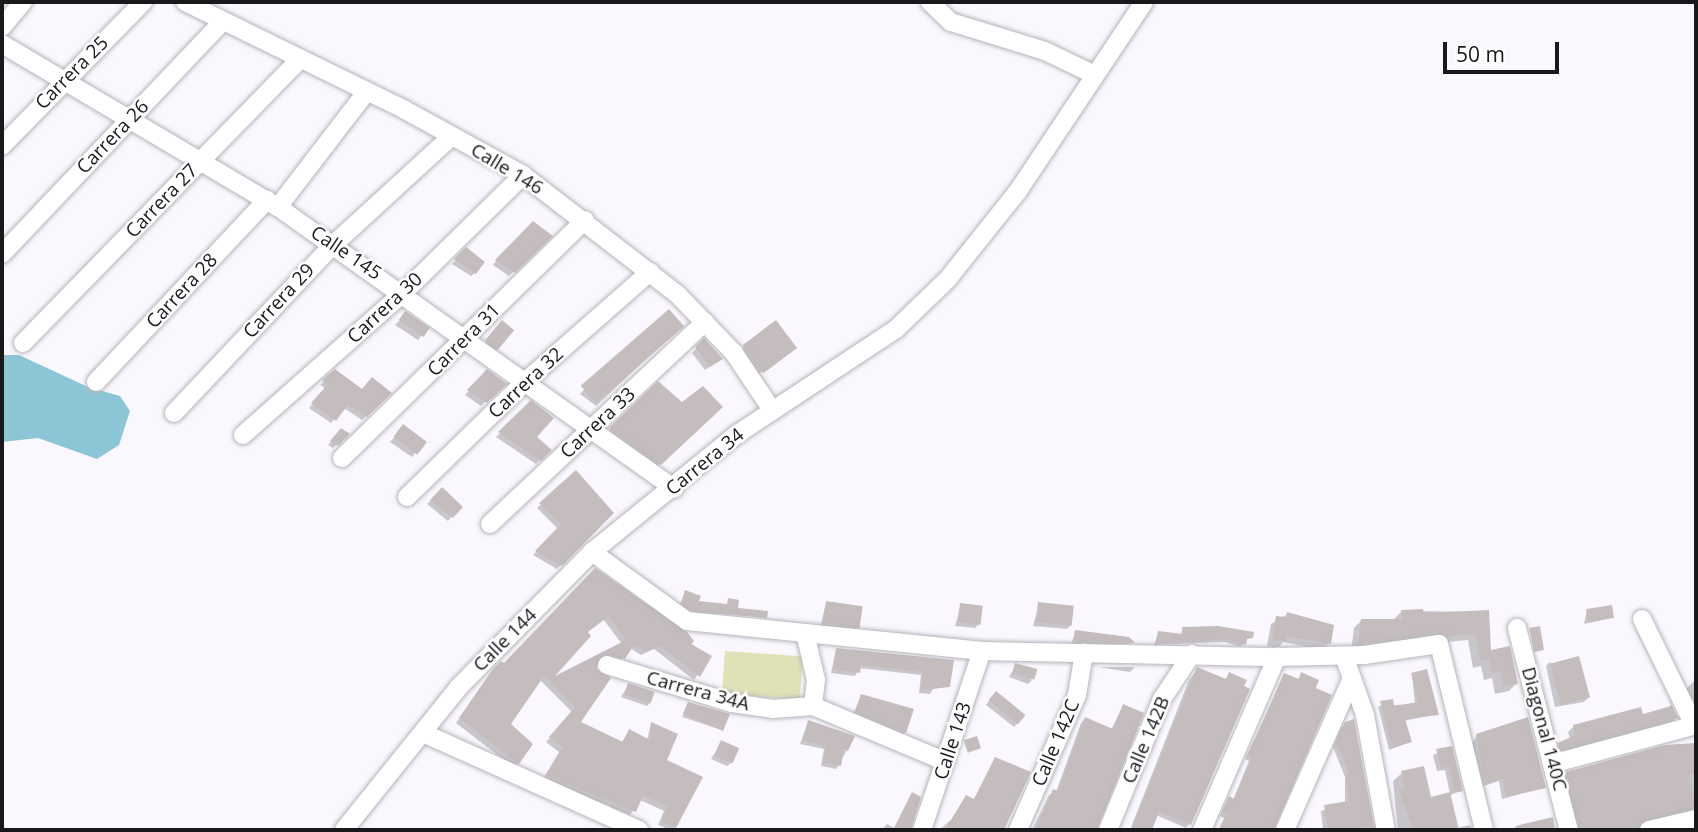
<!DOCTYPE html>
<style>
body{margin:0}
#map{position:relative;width:1698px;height:832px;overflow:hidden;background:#faf8fe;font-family:"Open Sans",sans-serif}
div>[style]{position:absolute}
.green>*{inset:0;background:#dfe2b6;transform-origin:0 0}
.water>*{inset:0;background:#8cc5d5}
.shadow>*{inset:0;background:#0003}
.building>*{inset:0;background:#c5bcbe;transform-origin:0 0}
.roads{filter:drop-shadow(0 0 2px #b6b3ba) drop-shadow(0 0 2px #b6b3ba)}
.minor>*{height:18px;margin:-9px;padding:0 9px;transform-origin:9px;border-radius:9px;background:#fff}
span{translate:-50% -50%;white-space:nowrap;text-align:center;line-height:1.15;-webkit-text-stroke:5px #fff;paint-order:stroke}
.street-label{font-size:19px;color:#19181b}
.frame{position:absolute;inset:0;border:4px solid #19181b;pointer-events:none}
.scale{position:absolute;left:1443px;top:42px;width:116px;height:32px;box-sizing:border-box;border:4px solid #19181b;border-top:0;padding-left:9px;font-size:21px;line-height:24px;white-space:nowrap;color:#19181b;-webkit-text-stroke:5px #fff;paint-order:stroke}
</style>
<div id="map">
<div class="green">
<i style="left:725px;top:651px;width:78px;height:43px;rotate:4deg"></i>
</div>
<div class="water">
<i style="clip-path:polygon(2px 355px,19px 355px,88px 387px,120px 396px,130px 411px,119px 445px,97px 459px,38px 438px,2px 442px)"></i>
</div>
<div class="shadow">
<i style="clip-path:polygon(550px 236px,509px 276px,493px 265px,506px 249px)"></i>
<i style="clip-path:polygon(466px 249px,475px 273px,471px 276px,452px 264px)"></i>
<i style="clip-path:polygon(406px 314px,427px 329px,418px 340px,395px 325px)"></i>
<i style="clip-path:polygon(499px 326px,498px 349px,494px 353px,483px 345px)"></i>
<i style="clip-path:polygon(682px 326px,596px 406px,580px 394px,616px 356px,619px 360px)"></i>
<i style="clip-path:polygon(704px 341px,717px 362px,705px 370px,692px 353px)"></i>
<i style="clip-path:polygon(744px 347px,791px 352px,756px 376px,740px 351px)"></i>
<i style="clip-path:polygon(335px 371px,362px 391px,390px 393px,362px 420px,344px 408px,331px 423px,309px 408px,326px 389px,320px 385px)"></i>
<i style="clip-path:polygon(487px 371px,504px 384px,481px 406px,465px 395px)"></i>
<i style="clip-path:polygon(658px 384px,677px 444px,656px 468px,607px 433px)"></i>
<i style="clip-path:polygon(531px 402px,535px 437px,550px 450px,536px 464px,496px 437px)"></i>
<i style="clip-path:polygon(404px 427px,424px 442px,412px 457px,390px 442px)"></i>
<i style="clip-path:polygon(338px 434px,347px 434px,333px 448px,328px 445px)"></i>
<i style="clip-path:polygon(576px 472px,612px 512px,557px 569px,533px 555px,558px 529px,537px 508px)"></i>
<i style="clip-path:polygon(442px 490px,461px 507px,448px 521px,427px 504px)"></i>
<i style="clip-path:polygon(evenodd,595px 570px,709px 657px,694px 680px,654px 649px,641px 655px,630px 648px,619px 662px,600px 658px,579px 722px,621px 743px,629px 731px,647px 740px,651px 724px,665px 761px,675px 827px,671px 830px,658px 825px,664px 811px,640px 800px,630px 815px,543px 779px,559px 752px,546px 742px,572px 712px,539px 679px,509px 724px,518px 763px,513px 767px,456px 723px,489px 675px,504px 666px,595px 570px,603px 619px,622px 644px,548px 682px,589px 636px,586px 633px,603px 619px)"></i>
<i style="clip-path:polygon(686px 592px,697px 602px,726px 606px,729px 600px,737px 609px,765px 617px,688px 612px,679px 606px)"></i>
<i style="clip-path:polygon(826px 603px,859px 626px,855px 631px,820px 627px)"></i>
<i style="clip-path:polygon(1039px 604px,1071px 625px,1067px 629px,1033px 626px)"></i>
<i style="clip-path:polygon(961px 605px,979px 624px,975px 628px,955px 626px)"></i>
<i style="clip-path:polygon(1587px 609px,1612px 618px,1584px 624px)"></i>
<i style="clip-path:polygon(1402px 611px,1487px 612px,1489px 652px,1517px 683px,1509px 691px,1495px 694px,1492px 678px,1484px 680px,1481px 666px,1473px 668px,1468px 640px,1351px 651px,1354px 628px,1362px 620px,1394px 619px)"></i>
<i style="clip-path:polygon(1288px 614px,1329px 643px,1323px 650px,1283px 642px,1278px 648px,1267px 646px,1271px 624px)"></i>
<i style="clip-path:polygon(1183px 629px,1251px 633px,1241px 647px,1225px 642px,1154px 645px,1158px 633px,1180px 636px)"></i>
<i style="clip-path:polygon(1530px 630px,1542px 650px,1540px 651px,1534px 652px)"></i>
<i style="clip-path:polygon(1076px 632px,1132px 644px,1071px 644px)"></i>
<i style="clip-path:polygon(836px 649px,952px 661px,949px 686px,933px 689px,930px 694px,919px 693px,921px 675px,859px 668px,855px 676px,831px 673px)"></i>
<i style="clip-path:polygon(1550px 662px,1588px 698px,1584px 702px,1555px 707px,1546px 666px)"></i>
<i style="clip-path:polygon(1016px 665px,1032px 680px,1028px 684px,1009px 677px)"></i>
<i style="clip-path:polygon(1099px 667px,1134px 667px,1134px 668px,1130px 672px)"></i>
<i style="clip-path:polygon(1198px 669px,1225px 680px,1229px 674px,1189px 824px,1186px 828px,1156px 815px,1150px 830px,1130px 830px,1189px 680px)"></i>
<i style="clip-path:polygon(1285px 675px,1297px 680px,1302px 675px,1314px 689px,1330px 696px,1272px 830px,1218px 830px,1224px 818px,1220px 816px,1226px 802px,1233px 800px,1249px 761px,1245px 759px)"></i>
<i style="clip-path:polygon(1412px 675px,1437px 714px,1404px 721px,1410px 742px,1389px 750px,1378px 706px,1415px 704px)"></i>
<i style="clip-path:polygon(1696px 679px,1696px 705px,1686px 689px)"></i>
<i style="clip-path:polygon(628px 685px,651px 702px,647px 706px,621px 697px)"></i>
<i style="clip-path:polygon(862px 696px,913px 711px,905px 732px,901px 736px,852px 716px)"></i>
<i style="clip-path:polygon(992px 697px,1024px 716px,1014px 727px,986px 705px)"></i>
<i style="clip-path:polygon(689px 704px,722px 730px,682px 717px)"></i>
<i style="clip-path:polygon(1123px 706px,1142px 714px,1094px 830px,1032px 830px,1049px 795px,1056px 792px,1081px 723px,1085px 719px,1111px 730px)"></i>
<i style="clip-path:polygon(1642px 716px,1676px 718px,1670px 724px,1554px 755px,1553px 750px,1570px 739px,1568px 732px,1574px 726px)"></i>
<i style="clip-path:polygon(1353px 721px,1375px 830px,1323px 830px,1321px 811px,1345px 803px,1345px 777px,1333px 747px,1341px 728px)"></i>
<i style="clip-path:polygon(808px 722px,847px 750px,836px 769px,821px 766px,824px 749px,800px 744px)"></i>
<i style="clip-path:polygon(1477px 735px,1544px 787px,1502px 799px,1499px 781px,1481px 787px,1471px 745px)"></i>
<i style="clip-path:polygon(722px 742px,731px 763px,727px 766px,711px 759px)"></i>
<i style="clip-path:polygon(1696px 744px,1696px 821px,1686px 814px,1641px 825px,1638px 830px,1573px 830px,1560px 780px,1567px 773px,1665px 747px)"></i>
<i style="clip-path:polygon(1451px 748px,1461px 790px,1449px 796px,1457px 828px,1470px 825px,1473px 830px,1398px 830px,1393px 781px,1402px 773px,1430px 799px,1450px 794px,1445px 770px,1437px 771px,1433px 755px)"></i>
<i style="clip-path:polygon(996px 759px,1028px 773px,1003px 830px,939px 830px,973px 801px)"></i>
<i style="clip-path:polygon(913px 794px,910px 830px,882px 830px,887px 824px,894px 828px)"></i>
<i style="clip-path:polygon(1552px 819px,1554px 830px,1509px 830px,1523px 824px)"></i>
</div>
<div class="building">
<i style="clip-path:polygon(533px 221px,553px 236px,515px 273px,495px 260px)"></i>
<i style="clip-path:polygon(466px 247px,485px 262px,476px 274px,454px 259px)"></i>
<i style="left:669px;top:309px;width:23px;height:117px;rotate:49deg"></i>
<i style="left:405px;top:311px;width:30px;height:11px;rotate:34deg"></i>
<i style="left:502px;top:320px;width:16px;height:26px;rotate:40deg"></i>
<i style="left:776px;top:320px;width:35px;height:42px;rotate:53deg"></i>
<i style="clip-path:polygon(704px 338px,723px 359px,710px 367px,695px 347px)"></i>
<i style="clip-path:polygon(335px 369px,362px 389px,372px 377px,392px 393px,367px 417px,348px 405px,336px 421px,311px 403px,328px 384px,322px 380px)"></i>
<i style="clip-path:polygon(487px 369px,507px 384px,487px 403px,467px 390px)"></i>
<i style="clip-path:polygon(658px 381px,682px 402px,703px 386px,723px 407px,661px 465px,609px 428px)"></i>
<i style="clip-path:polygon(531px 400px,554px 418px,537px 437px,552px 450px,541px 461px,498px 432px)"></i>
<i style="left:403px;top:424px;width:30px;height:16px;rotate:37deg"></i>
<i style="clip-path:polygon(341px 428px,350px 434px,338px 446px,330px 441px)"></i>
<i style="clip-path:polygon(576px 470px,614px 513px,562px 566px,535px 551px,561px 524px,539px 503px)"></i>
<i style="clip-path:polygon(442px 487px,463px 507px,453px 518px,430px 500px)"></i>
<i style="clip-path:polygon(evenodd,595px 568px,687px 632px,694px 641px,691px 644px,712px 656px,700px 677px,660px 646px,646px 651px,634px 645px,625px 659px,604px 654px,596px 668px,611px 678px,581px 722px,623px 742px,629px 729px,650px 740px,651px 722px,678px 734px,667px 760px,703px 777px,676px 828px,661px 821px,667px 806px,643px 796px,636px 812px,546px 775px,563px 747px,549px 737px,575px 707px,544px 676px,511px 724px,533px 744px,519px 764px,459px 718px,493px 669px,501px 661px,504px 663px,595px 568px,609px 616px,626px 640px,555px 676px,591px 636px,588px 632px,609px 616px)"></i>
<i style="clip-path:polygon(685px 590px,701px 596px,699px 601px,727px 604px,728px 598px,739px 600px,738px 608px,768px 611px,767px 618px,691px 610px,681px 603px)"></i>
<i style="left:826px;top:601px;width:37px;height:22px;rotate:8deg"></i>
<i style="left:1038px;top:602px;width:36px;height:20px;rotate:6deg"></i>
<i style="left:960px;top:603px;width:23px;height:19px;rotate:7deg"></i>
<i style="left:1612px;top:605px;width:13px;height:26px;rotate:81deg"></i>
<i style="clip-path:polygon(1423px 609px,1424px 613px,1489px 610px,1491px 650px,1510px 646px,1518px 684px,1503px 687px,1500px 671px,1491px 673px,1489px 659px,1480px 661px,1475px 633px,1448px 637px,1437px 633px,1358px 644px,1361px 619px,1402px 619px,1401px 610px)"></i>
<i style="clip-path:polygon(1287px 612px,1334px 625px,1331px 644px,1287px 636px,1286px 642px,1272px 639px,1276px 616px,1286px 617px)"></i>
<i style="clip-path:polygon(1218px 626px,1254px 632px,1253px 638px,1247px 639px,1246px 645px,1229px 640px,1156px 643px,1158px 631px,1183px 634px,1182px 627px)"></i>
<i style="clip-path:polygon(1540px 626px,1544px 650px,1535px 651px,1529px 628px)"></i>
<i style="clip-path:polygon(1075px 630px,1129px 637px,1135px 643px,1073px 641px)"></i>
<i style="clip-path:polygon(836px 648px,954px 660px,950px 687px,921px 690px,923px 672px,861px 665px,860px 673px,833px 670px)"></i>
<i style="left:1579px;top:656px;width:43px;height:30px;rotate:75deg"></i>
<i style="left:1015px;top:663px;width:23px;height:11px;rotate:15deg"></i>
<i style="clip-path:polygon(1197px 667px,1226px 679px,1229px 672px,1247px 680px,1244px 686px,1250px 689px,1191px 825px,1159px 812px,1152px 830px,1131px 830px)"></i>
<i style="clip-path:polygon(1427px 669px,1439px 715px,1405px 719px,1412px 742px,1392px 748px,1380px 701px,1393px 699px,1394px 706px,1418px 702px,1411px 673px)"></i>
<i style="clip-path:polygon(1301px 672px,1319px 680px,1316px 688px,1332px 695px,1274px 830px,1220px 830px,1226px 814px,1222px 812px,1229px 796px,1234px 799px,1252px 757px,1248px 755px,1284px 673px,1299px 679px)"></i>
<i style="left:628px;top:683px;width:28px;height:12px;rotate:18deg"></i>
<i style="left:996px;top:691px;width:38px;height:12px;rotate:39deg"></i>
<i style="clip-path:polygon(861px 694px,914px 709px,906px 733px,855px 711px)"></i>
<i style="clip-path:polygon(1669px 699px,1678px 718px,1560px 750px,1558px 743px,1575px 735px,1573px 725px,1641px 707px,1643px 714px,1671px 706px)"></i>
<i style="clip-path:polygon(688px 702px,730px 714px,723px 731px,683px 714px)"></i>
<i style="clip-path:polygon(1123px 704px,1144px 713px,1097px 830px,1036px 830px,1053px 789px,1058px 791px,1085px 717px,1113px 729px)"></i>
<i style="clip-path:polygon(1528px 717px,1546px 788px,1506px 797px,1503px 779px,1485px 784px,1476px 734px)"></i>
<i style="clip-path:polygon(1354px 719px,1374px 827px,1328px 828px,1324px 805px,1349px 801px,1345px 774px,1349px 774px,1336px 742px,1345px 722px)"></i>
<i style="clip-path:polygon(808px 720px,855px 736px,848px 751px,844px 749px,841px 766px,823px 763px,826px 746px,803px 741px)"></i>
<i style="left:977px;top:736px;width:13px;height:14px;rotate:72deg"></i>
<i style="left:721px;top:740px;width:20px;height:17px;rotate:24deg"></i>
<i style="clip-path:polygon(1696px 743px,1696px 773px,1689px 774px,1696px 808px,1646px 819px,1638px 830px,1580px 830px,1566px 772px,1665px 745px)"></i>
<i style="clip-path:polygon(1452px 746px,1463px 791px,1454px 793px,1449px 767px,1441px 768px,1436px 749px)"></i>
<i style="clip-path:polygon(995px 757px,1031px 772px,1004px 830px,945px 830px,966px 795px,974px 799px)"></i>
<i style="clip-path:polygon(1424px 766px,1431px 797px,1450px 792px,1459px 830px,1413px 830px,1399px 790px,1405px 788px,1401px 771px)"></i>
<i style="clip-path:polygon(912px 792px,921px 797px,911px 830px,893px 830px)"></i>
<i style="clip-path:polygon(1553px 817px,1555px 830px,1517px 830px,1516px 826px)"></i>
</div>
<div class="roads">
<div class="minor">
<i style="left:185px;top:2px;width:245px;rotate:26.1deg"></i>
<i style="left:405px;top:110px;width:135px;rotate:28.8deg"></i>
<i style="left:523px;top:175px;width:196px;rotate:37.7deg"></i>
<i style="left:678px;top:295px;width:81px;rotate:46deg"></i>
<i style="left:734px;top:353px;width:69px;rotate:56.3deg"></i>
<i style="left:930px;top:2px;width:29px;rotate:44deg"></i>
<i style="left:951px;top:22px;width:98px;rotate:17.1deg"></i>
<i style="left:1045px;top:51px;width:55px;rotate:25.6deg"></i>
<i style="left:2px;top:27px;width:33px;rotate:-50deg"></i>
<i style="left:2px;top:44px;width:321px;rotate:30.6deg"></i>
<i style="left:278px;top:207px;width:486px;rotate:35.4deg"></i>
<i style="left:2px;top:146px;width:202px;rotate:-45.6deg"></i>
<i style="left:278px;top:207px;width:146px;rotate:-52.5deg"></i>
<i style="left:2px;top:254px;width:321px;rotate:-46.5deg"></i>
<i style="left:23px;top:343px;width:397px;rotate:-45.7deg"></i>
<i style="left:96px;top:382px;width:250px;rotate:-46.8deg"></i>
<i style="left:174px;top:413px;width:231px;rotate:-46.6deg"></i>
<i style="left:333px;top:245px;width:160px;rotate:-42.5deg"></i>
<i style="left:243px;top:435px;width:214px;rotate:-41.6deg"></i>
<i style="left:403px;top:293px;width:168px;rotate:-44.5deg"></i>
<i style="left:342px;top:458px;width:340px;rotate:-44.4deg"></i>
<i style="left:407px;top:497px;width:168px;rotate:-44.3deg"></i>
<i style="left:527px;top:380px;width:164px;rotate:-41.3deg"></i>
<i style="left:490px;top:524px;width:295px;rotate:-43.2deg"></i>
<i style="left:592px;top:552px;width:117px;rotate:36deg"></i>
<i style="left:687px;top:621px;width:297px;rotate:5.8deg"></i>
<i style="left:982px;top:651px;width:295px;rotate:1.2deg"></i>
<i style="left:1277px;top:657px;width:87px;rotate:-1.3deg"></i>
<i style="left:1364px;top:655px;width:76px;rotate:-8.3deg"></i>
<i style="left:1439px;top:644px;width:191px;rotate:76.4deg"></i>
<i style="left:1642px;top:619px;width:118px;rotate:63.9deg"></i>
<i style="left:1517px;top:628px;width:209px;rotate:75.6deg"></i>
<i style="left:805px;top:633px;width:48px;rotate:76.8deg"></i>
<i style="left:816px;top:680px;width:26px;rotate:97deg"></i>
<i style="left:1344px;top:656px;width:63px;rotate:70.4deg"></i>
<i style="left:1365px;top:715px;width:117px;rotate:79.7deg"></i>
<i style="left:607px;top:665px;width:131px;rotate:16.9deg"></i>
<i style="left:732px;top:703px;width:41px;rotate:8.3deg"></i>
<i style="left:773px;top:709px;width:40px;rotate:-4.3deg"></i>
<i style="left:813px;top:706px;width:144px;rotate:22.8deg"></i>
<i style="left:423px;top:733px;width:237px;rotate:24.2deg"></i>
<i style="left:1555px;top:763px;width:146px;rotate:-15.1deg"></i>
<i style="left:344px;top:830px;width:182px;rotate:-51.2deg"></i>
<i style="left:458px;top:688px;width:191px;rotate:-45.4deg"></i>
<i style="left:592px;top:552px;width:186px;rotate:-39.1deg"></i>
<i style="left:736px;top:435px;width:192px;rotate:-33.5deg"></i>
<i style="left:896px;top:329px;width:71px;rotate:-43.9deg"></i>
<i style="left:947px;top:280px;width:114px;rotate:-51.4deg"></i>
<i style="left:1018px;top:191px;width:227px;rotate:-56.3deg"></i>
<i style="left:922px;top:830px;width:189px;rotate:-71.5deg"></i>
<i style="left:1018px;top:830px;width:147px;rotate:-66.4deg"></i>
<i style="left:1077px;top:695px;width:43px;rotate:-80.5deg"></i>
<i style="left:1108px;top:830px;width:142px;rotate:-67.6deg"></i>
<i style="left:1162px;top:699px;width:54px;rotate:-56.3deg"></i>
<i style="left:1202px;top:830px;width:189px;rotate:-66.6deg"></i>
<i style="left:1285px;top:830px;width:166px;rotate:-66.2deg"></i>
<i style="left:1649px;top:830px;width:48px;rotate:-13.2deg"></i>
</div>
</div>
<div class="street-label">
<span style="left:72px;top:73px;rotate:-45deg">Carrera 25</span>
<span style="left:113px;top:137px;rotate:-46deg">Carrera 26</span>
<span style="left:507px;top:169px;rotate:31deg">Calle 146</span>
<span style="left:162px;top:201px;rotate:-46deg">Carrera 27</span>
<span style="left:346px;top:253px;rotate:34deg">Calle 145</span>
<span style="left:182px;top:291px;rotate:-47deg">Carrera 28</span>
<span style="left:279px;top:301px;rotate:-47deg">Carrera 29</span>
<span style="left:385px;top:308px;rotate:-43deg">Carrera 30</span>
<span style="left:464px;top:340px;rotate:-45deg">Carrera 31</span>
<span style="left:526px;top:383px;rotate:-43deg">Carrera 32</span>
<span style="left:598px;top:423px;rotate:-43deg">Carrera 33</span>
<span style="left:705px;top:462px;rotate:-39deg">Carrera 34</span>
<span style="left:505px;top:640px;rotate:-45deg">Calle 144</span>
<span style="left:698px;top:691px;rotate:15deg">Carrera 34A</span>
<span style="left:1544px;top:729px;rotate:75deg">Diagonal 140C</span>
<span style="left:1146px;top:740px;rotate:-67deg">Calle 142B</span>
<span style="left:953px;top:741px;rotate:-72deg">Calle 143</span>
<span style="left:1056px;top:743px;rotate:-67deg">Calle 142C</span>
</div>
<div class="frame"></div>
<div class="scale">50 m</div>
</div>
